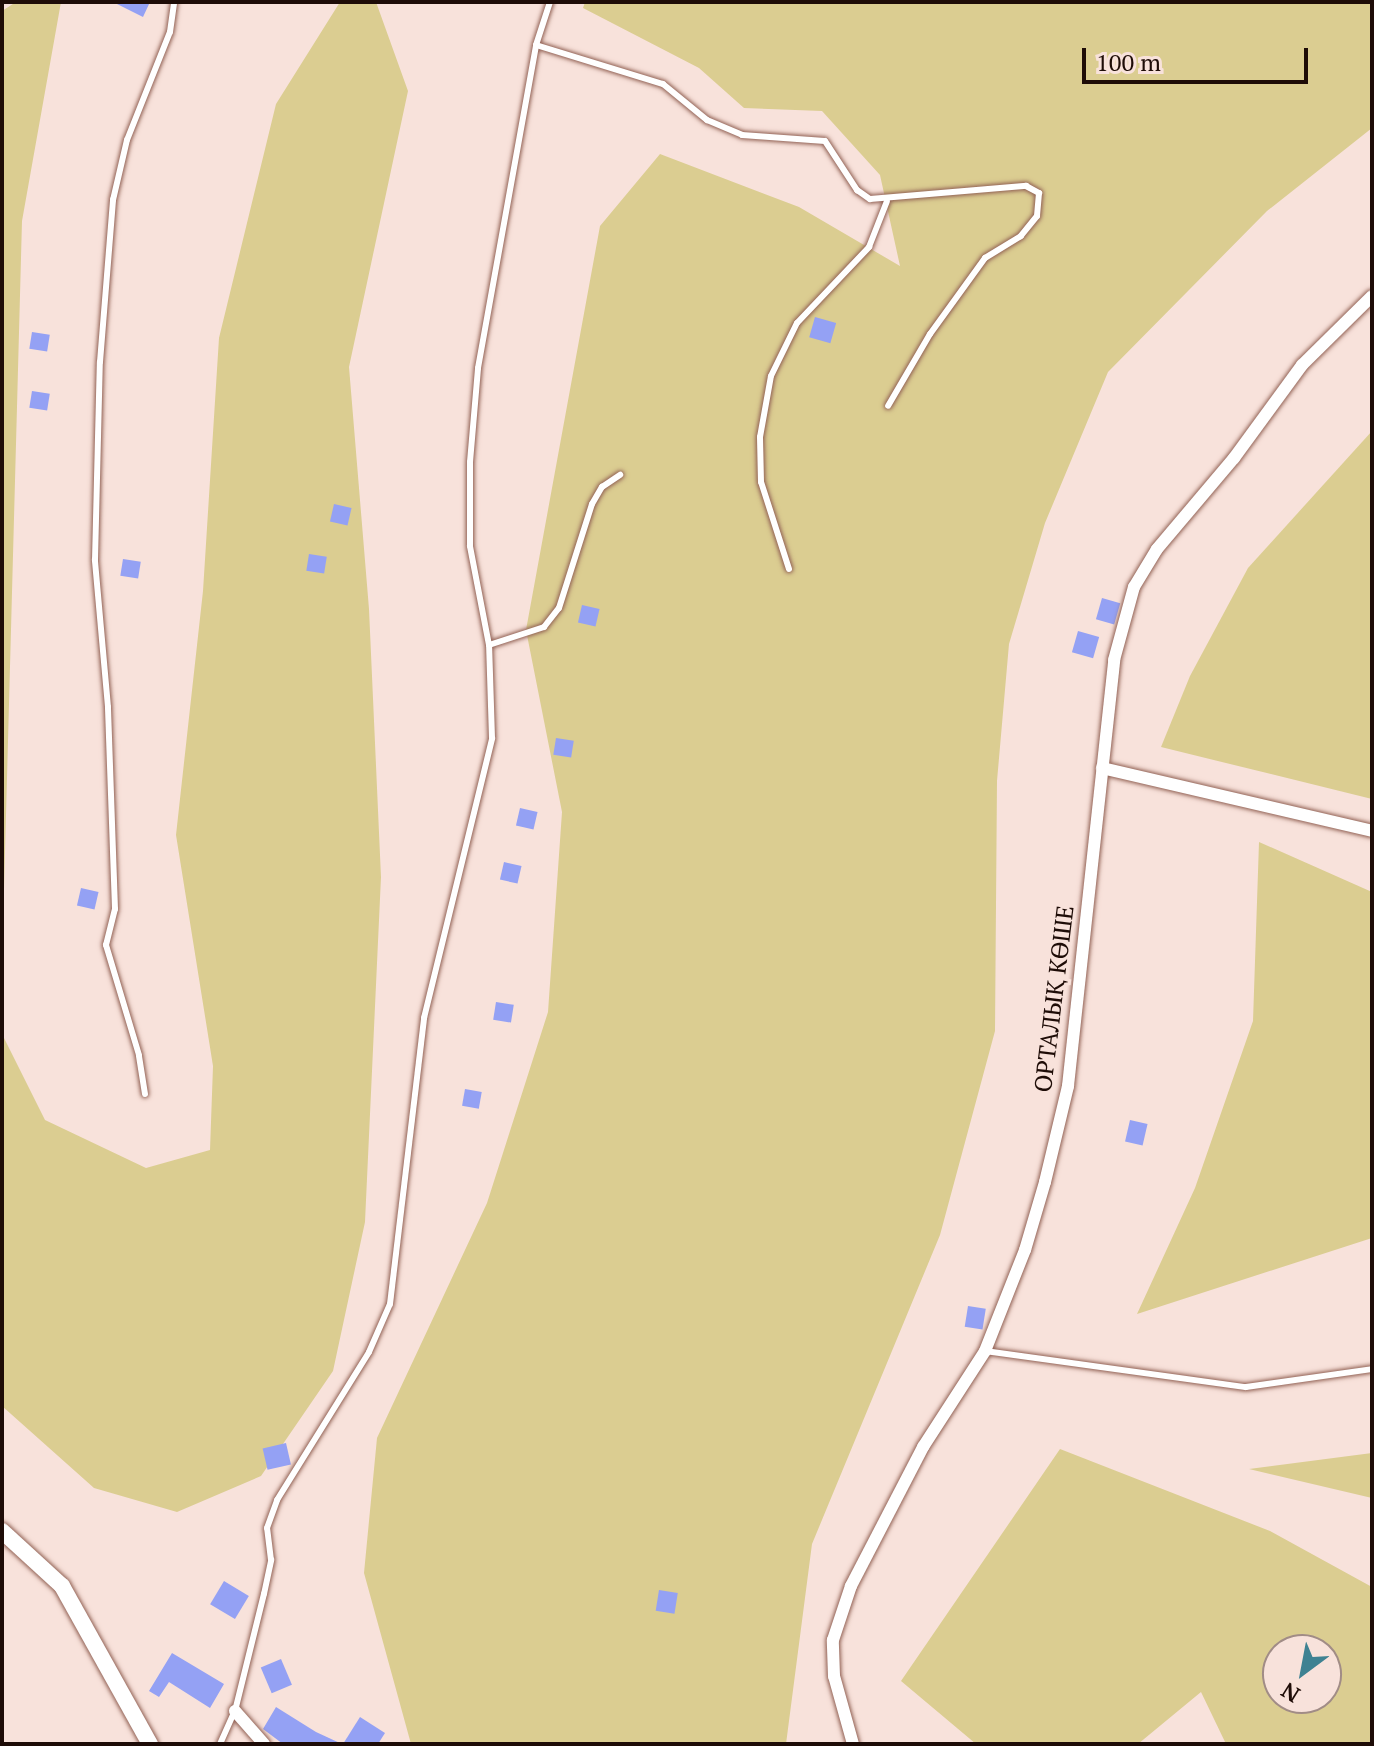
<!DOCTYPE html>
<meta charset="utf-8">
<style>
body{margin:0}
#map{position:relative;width:1374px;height:1746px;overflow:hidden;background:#f8e2db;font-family:"PT Serif",serif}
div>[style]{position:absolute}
.green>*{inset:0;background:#dbcd91}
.building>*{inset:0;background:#94a1f4;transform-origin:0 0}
.roads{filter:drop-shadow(0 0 2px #926255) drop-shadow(0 0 2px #926255)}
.service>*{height:6px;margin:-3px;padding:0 3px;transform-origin:3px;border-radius:3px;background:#fff}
.minor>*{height:12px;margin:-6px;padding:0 6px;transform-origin:6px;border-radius:6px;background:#fff}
.tertiary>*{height:16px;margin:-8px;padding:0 8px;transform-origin:8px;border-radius:8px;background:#fff}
span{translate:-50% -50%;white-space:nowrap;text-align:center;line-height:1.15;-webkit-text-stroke:6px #f8e2db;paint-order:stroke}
.street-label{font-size:24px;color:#1e0c07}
.frame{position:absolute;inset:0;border:4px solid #1e0c07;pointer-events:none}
.north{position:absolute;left:1262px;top:1634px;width:80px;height:80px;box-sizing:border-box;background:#f8e2db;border:2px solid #a18c86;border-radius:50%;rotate:212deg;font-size:22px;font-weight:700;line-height:32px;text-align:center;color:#1e0c07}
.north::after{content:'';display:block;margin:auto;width:28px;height:36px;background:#3f8292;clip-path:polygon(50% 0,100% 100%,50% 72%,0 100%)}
.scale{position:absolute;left:1082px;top:48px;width:226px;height:36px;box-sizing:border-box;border:4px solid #1e0c07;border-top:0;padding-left:10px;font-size:24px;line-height:28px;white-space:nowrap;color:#1e0c07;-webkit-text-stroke:6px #f8e2db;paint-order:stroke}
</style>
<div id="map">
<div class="green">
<i style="clip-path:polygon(16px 2px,61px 2px,22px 221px,2px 964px,2px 11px)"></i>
<i style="clip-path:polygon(340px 2px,376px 2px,408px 91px,349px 367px,369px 609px,381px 877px,365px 1222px,333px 1371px,261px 1476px,177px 1512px,94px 1488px,2px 1406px,2px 1034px,45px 1120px,146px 1168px,210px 1150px,213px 1066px,176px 835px,203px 591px,219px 338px,276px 104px)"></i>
<i style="clip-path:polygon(585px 2px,1372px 2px,1372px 128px,1267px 211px,1108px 372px,1045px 523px,1009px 644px,997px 781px,995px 1031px,940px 1235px,812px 1544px,786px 1744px,411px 1744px,364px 1573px,377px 1438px,487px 1203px,548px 1012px,562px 812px,526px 630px,600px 226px,660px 154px,799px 207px,900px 266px,880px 175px,822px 111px,744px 108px,699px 68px,583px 8px)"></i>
<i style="clip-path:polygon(1372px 431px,1372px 799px,1161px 747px,1190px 676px,1248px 568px)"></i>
<i style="clip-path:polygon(1259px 842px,1372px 892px,1372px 1238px,1137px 1314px,1195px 1188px,1253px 1021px)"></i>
<i style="clip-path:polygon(evenodd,1060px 1449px,1270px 1531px,1372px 1587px,1372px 1744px,1226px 1744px,1201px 1692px,1138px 1744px,976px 1744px,901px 1681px,1060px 1449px,1326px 1650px,1326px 1698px,1278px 1698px,1278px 1650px,1326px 1650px)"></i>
<i style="clip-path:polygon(1372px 1453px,1372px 1498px,1249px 1469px)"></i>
</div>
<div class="building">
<i style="clip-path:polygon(113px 2px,150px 2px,143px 17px)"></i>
<i style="left:815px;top:317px;width:22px;height:21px;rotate:16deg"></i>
<i style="left:32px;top:332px;width:18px;height:17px;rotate:9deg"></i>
<i style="left:32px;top:391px;width:18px;height:17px;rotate:9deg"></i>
<i style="left:334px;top:504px;width:18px;height:18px;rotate:13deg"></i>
<i style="left:309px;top:554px;width:18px;height:17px;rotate:9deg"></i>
<i style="left:123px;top:559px;width:18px;height:17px;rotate:9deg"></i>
<i style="left:1102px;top:598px;width:19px;height:22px;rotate:16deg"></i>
<i style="left:582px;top:605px;width:18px;height:18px;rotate:13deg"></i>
<i style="left:1078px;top:631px;width:22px;height:22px;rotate:16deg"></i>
<i style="left:556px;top:738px;width:18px;height:17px;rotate:9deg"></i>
<i style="left:520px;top:808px;width:18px;height:18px;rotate:13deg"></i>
<i style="left:504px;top:862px;width:18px;height:18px;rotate:13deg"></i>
<i style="left:81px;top:888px;width:18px;height:18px;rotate:13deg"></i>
<i style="left:496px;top:1002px;width:18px;height:18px;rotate:9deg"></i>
<i style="left:465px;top:1089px;width:17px;height:17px;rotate:10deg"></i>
<i style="left:1130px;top:1120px;width:18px;height:22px;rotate:13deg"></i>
<i style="left:968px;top:1306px;width:18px;height:21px;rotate:9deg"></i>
<i style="left:286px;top:1443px;width:22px;height:24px;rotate:77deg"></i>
<i style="left:224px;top:1581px;width:29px;height:27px;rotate:31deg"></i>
<i style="left:659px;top:1590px;width:19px;height:21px;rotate:9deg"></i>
<i style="clip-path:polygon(172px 1653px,224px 1684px,210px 1708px,169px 1682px,159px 1697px,149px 1691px)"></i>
<i style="left:281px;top:1659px;width:28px;height:22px;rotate:67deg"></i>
<i style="clip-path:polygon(276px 1707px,316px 1732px,342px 1744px,283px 1744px,263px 1729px)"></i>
<i style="clip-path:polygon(360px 1717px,385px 1733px,378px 1744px,343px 1744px)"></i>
</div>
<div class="roads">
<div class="service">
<i style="left:536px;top:45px;width:133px;rotate:17.1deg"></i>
<i style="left:663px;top:84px;width:57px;rotate:39.3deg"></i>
<i style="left:707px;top:120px;width:38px;rotate:23deg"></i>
<i style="left:742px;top:135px;width:83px;rotate:4.1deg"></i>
<i style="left:825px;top:141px;width:59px;rotate:56.9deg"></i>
<i style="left:857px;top:190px;width:16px;rotate:35deg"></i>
<i style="left:870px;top:199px;width:157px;rotate:-4.8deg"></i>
<i style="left:1026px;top:186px;width:15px;rotate:28deg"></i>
<i style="left:1039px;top:193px;width:23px;rotate:95deg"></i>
<i style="left:1037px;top:216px;width:26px;rotate:129deg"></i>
<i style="left:1021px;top:236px;width:42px;rotate:148.6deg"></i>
<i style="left:985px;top:258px;width:94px;rotate:125.9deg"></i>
<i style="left:930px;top:334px;width:83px;rotate:120.3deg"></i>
<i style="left:789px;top:569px;width:91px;rotate:-107.8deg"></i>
<i style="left:761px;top:482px;width:45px;rotate:-91.3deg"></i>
<i style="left:760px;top:437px;width:62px;rotate:-79.8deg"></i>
<i style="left:771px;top:376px;width:59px;rotate:-63.9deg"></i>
<i style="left:797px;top:323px;width:105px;rotate:-46.5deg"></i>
<i style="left:869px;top:247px;width:49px;rotate:-68.6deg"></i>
<i style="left:489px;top:645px;width:58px;rotate:-18.1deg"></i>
<i style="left:544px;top:627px;width:24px;rotate:-52deg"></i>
<i style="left:559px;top:608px;width:109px;rotate:-72.4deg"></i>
<i style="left:592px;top:504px;width:20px;rotate:-60deg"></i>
<i style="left:602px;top:487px;width:22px;rotate:-34deg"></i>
<i style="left:145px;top:1094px;width:39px;rotate:-99deg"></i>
<i style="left:139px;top:1055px;width:115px;rotate:-106.7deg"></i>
<i style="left:106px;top:945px;width:37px;rotate:-76deg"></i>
<i style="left:115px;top:909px;width:202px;rotate:-92deg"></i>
<i style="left:108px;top:707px;width:148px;rotate:-95.1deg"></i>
<i style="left:95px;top:560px;width:198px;rotate:-88.6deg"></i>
<i style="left:100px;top:362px;width:163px;rotate:-85.4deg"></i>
<i style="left:113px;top:200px;width:62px;rotate:-76.9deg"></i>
<i style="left:127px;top:140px;width:116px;rotate:-68.3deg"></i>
<i style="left:170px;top:32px;width:30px;rotate:-82deg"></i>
<i style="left:985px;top:1351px;width:263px;rotate:7.9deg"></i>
<i style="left:1246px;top:1387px;width:127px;rotate:-8.1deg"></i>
<i style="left:220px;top:1744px;width:36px;rotate:-66deg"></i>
<i style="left:235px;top:1711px;width:121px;rotate:-76.1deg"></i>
<i style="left:264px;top:1594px;width:35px;rotate:-78deg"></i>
<i style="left:271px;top:1560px;width:32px;rotate:-97deg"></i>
<i style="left:267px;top:1528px;width:30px;rotate:-70deg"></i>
<i style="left:277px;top:1500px;width:174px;rotate:-58.1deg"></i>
<i style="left:369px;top:1352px;width:52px;rotate:-66.4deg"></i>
<i style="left:390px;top:1304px;width:288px;rotate:-83.2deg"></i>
<i style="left:424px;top:1018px;width:288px;rotate:-76.3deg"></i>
<i style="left:492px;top:738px;width:93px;rotate:-91.8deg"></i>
<i style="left:489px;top:645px;width:101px;rotate:-100.9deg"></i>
<i style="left:470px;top:546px;width:84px;rotate:-90deg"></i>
<i style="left:470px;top:462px;width:94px;rotate:-85.1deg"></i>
<i style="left:478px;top:368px;width:328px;rotate:-79.8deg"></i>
<i style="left:536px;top:45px;width:45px;rotate:-72deg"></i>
</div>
<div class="minor">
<i style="left:1102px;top:768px;width:277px;rotate:13.1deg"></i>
<i style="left:235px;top:1711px;width:44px;rotate:48.7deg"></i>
<i style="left:853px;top:1744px;width:71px;rotate:-105.6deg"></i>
<i style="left:834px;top:1676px;width:36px;rotate:-92deg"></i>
<i style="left:833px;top:1640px;width:57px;rotate:-71.6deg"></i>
<i style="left:851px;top:1586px;width:157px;rotate:-62.6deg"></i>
<i style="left:923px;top:1447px;width:114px;rotate:-57.1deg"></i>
<i style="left:985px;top:1351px;width:109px;rotate:-68.4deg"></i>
<i style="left:1025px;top:1250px;width:71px;rotate:-73.6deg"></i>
<i style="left:1045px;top:1182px;width:99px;rotate:-76.5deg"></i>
<i style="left:1068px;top:1086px;width:428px;rotate:-83.8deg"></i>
<i style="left:1114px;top:660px;width:76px;rotate:-74.7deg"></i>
<i style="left:1134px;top:587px;width:44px;rotate:-58.8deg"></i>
<i style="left:1157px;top:549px;width:119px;rotate:-49.8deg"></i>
<i style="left:1234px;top:458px;width:115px;rotate:-53.8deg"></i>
<i style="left:1302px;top:365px;width:98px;rotate:-44.6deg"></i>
</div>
<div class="tertiary">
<i style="left:2px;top:1531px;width:81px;rotate:42.5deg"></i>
<i style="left:62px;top:1586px;width:181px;rotate:60.9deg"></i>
</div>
</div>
<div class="street-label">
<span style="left:1054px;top:999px;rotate:-83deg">ОРТАЛЫҚ КӨШЕ</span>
</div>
<div class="frame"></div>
<div class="north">N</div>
<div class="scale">100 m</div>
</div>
